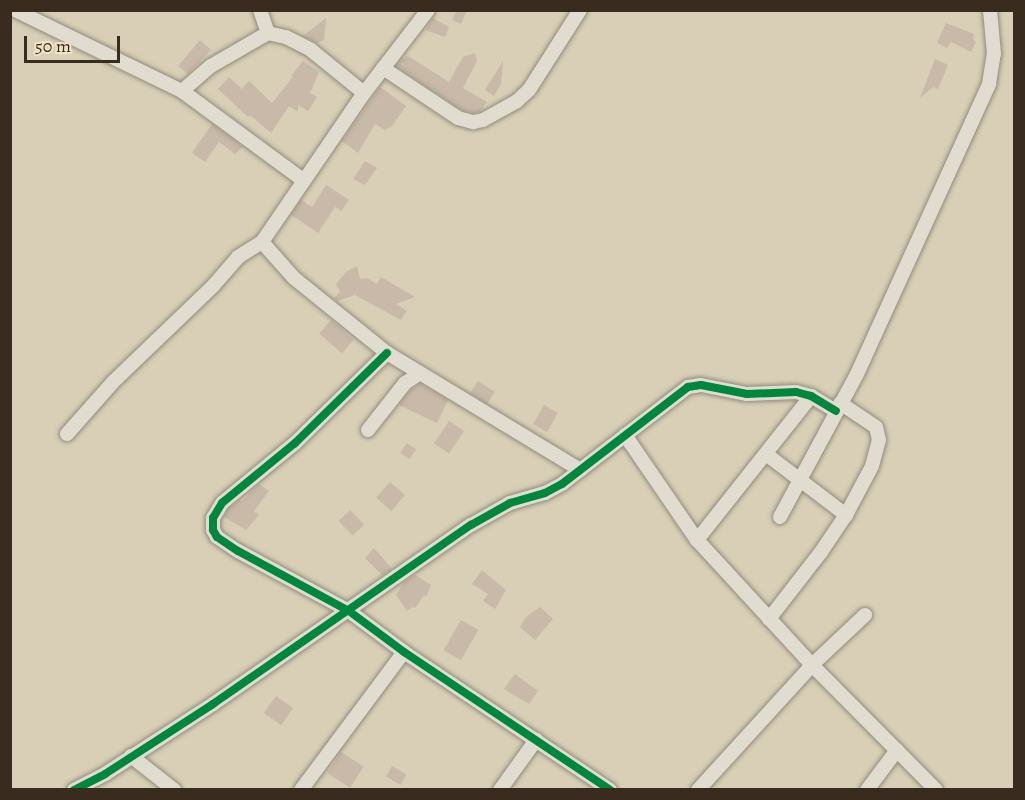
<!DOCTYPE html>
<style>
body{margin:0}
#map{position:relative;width:1025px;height:800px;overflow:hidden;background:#d8cfb6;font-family:Alegreya,serif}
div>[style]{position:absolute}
.building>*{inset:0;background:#c8b9a8;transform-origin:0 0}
.roads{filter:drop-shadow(0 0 2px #928b7c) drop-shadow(0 0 2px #928b7c)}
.street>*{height:14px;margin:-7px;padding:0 7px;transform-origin:7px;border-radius:7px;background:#e0dccf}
.cycleway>*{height:8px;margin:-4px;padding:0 4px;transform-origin:4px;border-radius:4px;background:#00873e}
span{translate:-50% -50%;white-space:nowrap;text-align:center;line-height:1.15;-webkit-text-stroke:6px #efe4c6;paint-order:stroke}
.frame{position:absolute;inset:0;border:12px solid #392b1e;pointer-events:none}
.scale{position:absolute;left:24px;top:36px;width:96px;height:27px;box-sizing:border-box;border:3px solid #392b1e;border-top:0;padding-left:8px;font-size:18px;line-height:21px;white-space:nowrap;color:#392b1e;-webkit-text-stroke:4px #efe4c6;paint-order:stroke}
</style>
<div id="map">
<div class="building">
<i style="clip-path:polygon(457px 10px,467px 10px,461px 24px,452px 20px)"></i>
<i style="clip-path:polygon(326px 18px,324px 40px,317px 43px,303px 36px)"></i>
<i style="clip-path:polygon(433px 18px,449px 27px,445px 37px,426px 30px)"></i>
<i style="clip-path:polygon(946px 23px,974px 34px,973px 39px,976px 42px,971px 52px,951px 42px,947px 48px,937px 43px)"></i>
<i style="clip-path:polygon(200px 40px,211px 50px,188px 74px,178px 66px)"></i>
<i style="clip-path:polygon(475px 53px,477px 61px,463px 88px,487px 102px,480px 111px,473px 113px,462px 110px,396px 66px,403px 58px,408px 56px,449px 82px,463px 57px)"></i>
<i style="clip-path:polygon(935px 59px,948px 65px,938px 89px,933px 87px,920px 98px)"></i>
<i style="clip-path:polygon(303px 61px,319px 72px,310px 93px,317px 97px,308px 111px,298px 105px,298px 112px,289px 106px,271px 133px,250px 115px,248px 117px,218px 89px,229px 77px,242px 89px,249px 81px,272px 103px,293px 77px,291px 76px)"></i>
<i style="clip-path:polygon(503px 61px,501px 84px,494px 96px,485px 90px)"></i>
<i style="clip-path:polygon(380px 87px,406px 106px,392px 126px,385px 130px,375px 124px,358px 153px,342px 141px)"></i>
<i style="clip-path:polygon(212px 124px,243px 147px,235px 154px,219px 142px,205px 162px,192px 153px)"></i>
<i style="clip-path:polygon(365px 161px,377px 168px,365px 185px,353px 179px)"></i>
<i style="clip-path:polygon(326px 185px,349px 200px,341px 211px,335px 207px,318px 233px,291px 215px,301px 200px,312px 207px)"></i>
<i style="clip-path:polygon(357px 266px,360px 279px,367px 278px,377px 284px,381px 277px,415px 297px,396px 304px,407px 311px,401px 320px,355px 295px,337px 301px,334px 298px,340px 292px,336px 284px,346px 272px)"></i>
<i style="left:331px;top:320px;width:30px;height:18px;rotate:41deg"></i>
<i style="left:478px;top:381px;width:20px;height:14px;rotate:33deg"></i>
<i style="clip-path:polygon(420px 384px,448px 400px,437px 423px,399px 405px,411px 390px)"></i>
<i style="left:544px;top:405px;width:16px;height:22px;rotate:30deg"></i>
<i style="left:449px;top:421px;width:18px;height:27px;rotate:34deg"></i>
<i style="left:407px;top:443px;width:11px;height:12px;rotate:34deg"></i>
<i style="left:390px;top:482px;width:20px;height:21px;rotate:41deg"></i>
<i style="clip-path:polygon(259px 484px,269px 491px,254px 511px,259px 515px,246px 530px,224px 517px,229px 509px,240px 500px,242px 501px)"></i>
<i style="left:350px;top:510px;width:20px;height:16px;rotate:45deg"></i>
<i style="clip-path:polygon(374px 548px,392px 569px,382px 575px,365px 558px)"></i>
<i style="clip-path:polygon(482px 570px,506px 590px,495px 609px,483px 601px,488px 594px,472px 584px)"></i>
<i style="clip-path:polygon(415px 575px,431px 585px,426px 597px,424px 595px,415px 608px,412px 607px,407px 611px,396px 595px,404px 582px)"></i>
<i style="clip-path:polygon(540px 607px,553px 619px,535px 640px,520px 627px,526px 617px)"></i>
<i style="left:461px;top:620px;width:20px;height:35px;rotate:30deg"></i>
<i style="clip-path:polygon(515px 674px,538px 691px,529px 704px,504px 689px)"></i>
<i style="left:276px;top:696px;width:21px;height:21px;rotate:35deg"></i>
<i style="left:341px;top:752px;width:27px;height:25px;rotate:33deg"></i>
<i style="left:392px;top:766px;width:17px;height:12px;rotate:31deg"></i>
</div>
<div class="roads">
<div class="street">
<i style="left:15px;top:10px;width:186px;rotate:25.9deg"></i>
<i style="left:182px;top:91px;width:150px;rotate:36.3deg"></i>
<i style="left:260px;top:10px;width:24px;rotate:71deg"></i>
<i style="left:428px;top:10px;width:105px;rotate:127.6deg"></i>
<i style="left:364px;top:93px;width:181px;rotate:124.4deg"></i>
<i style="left:262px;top:242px;width:48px;rotate:48.4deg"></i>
<i style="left:294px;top:278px;width:119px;rotate:38.9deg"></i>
<i style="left:387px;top:353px;width:226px;rotate:31.2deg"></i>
<i style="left:383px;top:68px;width:90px;rotate:33.7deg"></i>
<i style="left:458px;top:118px;width:16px;rotate:15deg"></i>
<i style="left:473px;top:122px;width:10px;rotate:-11deg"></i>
<i style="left:483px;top:120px;width:39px;rotate:-29deg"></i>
<i style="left:517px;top:101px;width:16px;rotate:-43deg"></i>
<i style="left:529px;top:90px;width:95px;rotate:-57.5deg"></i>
<i style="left:182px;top:91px;width:38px;rotate:-41deg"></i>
<i style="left:211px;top:66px;width:66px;rotate:-30.1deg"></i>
<i style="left:268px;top:33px;width:18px;rotate:13deg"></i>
<i style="left:286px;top:37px;width:28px;rotate:27deg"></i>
<i style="left:311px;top:50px;width:68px;rotate:39.1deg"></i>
<i style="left:387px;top:353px;width:129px;rotate:135.6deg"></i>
<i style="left:295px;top:443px;width:94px;rotate:140.6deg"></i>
<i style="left:222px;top:503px;width:17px;rotate:121deg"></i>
<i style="left:213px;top:518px;width:12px;rotate:90deg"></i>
<i style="left:213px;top:530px;width:8px;rotate:60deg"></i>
<i style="left:217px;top:537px;width:25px;rotate:34deg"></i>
<i style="left:238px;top:551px;width:126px;rotate:28.4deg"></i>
<i style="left:349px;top:611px;width:69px;rotate:36.7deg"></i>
<i style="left:404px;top:652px;width:248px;rotate:33.8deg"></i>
<i style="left:368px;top:430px;width:60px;rotate:-51.8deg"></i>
<i style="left:405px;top:383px;width:17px;rotate:-33deg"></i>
<i style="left:67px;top:434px;width:69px;rotate:-48.5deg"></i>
<i style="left:113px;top:382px;width:139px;rotate:-43.8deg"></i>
<i style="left:213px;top:286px;width:38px;rotate:-49deg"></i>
<i style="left:238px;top:257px;width:28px;rotate:-32deg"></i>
<i style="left:625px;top:435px;width:127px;rotate:55.6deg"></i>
<i style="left:697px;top:540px;width:170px;rotate:47.4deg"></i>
<i style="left:812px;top:665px;width:176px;rotate:45.2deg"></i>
<i style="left:766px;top:454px;width:101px;rotate:37.3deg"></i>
<i style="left:780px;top:517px;width:162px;rotate:-61.7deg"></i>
<i style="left:857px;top:374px;width:319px;rotate:-65.5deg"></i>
<i style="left:989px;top:84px;width:30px;rotate:-81deg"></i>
<i style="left:994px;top:54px;width:44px;rotate:-95.2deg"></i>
<i style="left:697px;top:540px;width:184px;rotate:-51.6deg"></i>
<i style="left:769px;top:619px;width:85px;rotate:-52.2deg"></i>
<i style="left:821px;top:552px;width:45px;rotate:-56deg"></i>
<i style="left:846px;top:515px;width:55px;rotate:-62deg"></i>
<i style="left:872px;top:466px;width:27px;rotate:-75deg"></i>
<i style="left:879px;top:440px;width:13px;rotate:-103deg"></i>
<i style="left:876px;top:427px;width:43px;rotate:-146.3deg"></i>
<i style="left:131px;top:756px;width:55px;rotate:38.3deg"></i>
<i style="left:74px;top:790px;width:35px;rotate:-27deg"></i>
<i style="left:105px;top:774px;width:129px;rotate:-32.9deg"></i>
<i style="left:213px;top:704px;width:314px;rotate:-34.8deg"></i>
<i style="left:471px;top:525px;width:45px;rotate:-29.4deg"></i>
<i style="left:510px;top:503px;width:36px;rotate:-16deg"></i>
<i style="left:545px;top:493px;width:19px;rotate:-28deg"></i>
<i style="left:562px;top:484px;width:159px;rotate:-37.6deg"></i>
<i style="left:688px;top:387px;width:13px;rotate:-9deg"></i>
<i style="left:701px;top:385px;width:47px;rotate:11.1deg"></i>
<i style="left:747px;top:394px;width:49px;rotate:-2.3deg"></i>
<i style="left:796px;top:392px;width:16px;rotate:15deg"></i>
<i style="left:811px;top:396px;width:29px;rotate:31deg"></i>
<i style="left:301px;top:790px;width:172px;rotate:-53.3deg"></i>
<i style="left:500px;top:790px;width:62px;rotate:-54.2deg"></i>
<i style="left:698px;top:790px;width:169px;rotate:-47.6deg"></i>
<i style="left:812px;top:665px;width:73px;rotate:-43.3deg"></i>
<i style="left:867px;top:790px;width:50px;rotate:-53.1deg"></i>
</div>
</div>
<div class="cycleway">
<i style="left:387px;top:353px;width:129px;rotate:135.6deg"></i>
<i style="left:295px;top:443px;width:94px;rotate:140.6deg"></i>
<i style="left:222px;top:503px;width:17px;rotate:121deg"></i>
<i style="left:213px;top:518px;width:12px;rotate:90deg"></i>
<i style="left:213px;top:530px;width:8px;rotate:60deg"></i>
<i style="left:217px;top:537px;width:25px;rotate:34deg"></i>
<i style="left:238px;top:551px;width:126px;rotate:28.4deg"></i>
<i style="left:349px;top:611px;width:69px;rotate:36.7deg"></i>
<i style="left:404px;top:652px;width:248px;rotate:33.8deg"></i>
<i style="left:74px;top:790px;width:35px;rotate:-27deg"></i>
<i style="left:105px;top:774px;width:129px;rotate:-32.9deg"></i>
<i style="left:213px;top:704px;width:314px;rotate:-34.8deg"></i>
<i style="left:471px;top:525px;width:45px;rotate:-29.4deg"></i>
<i style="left:510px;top:503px;width:36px;rotate:-16deg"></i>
<i style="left:545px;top:493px;width:19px;rotate:-28deg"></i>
<i style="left:562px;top:484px;width:159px;rotate:-37.6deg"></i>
<i style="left:688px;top:387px;width:13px;rotate:-9deg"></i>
<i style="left:701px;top:385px;width:47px;rotate:11.1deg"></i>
<i style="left:747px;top:394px;width:49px;rotate:-2.3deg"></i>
<i style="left:796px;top:392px;width:16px;rotate:15deg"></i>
<i style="left:811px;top:396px;width:29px;rotate:31deg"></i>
</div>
<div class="frame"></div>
<div class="scale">50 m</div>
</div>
